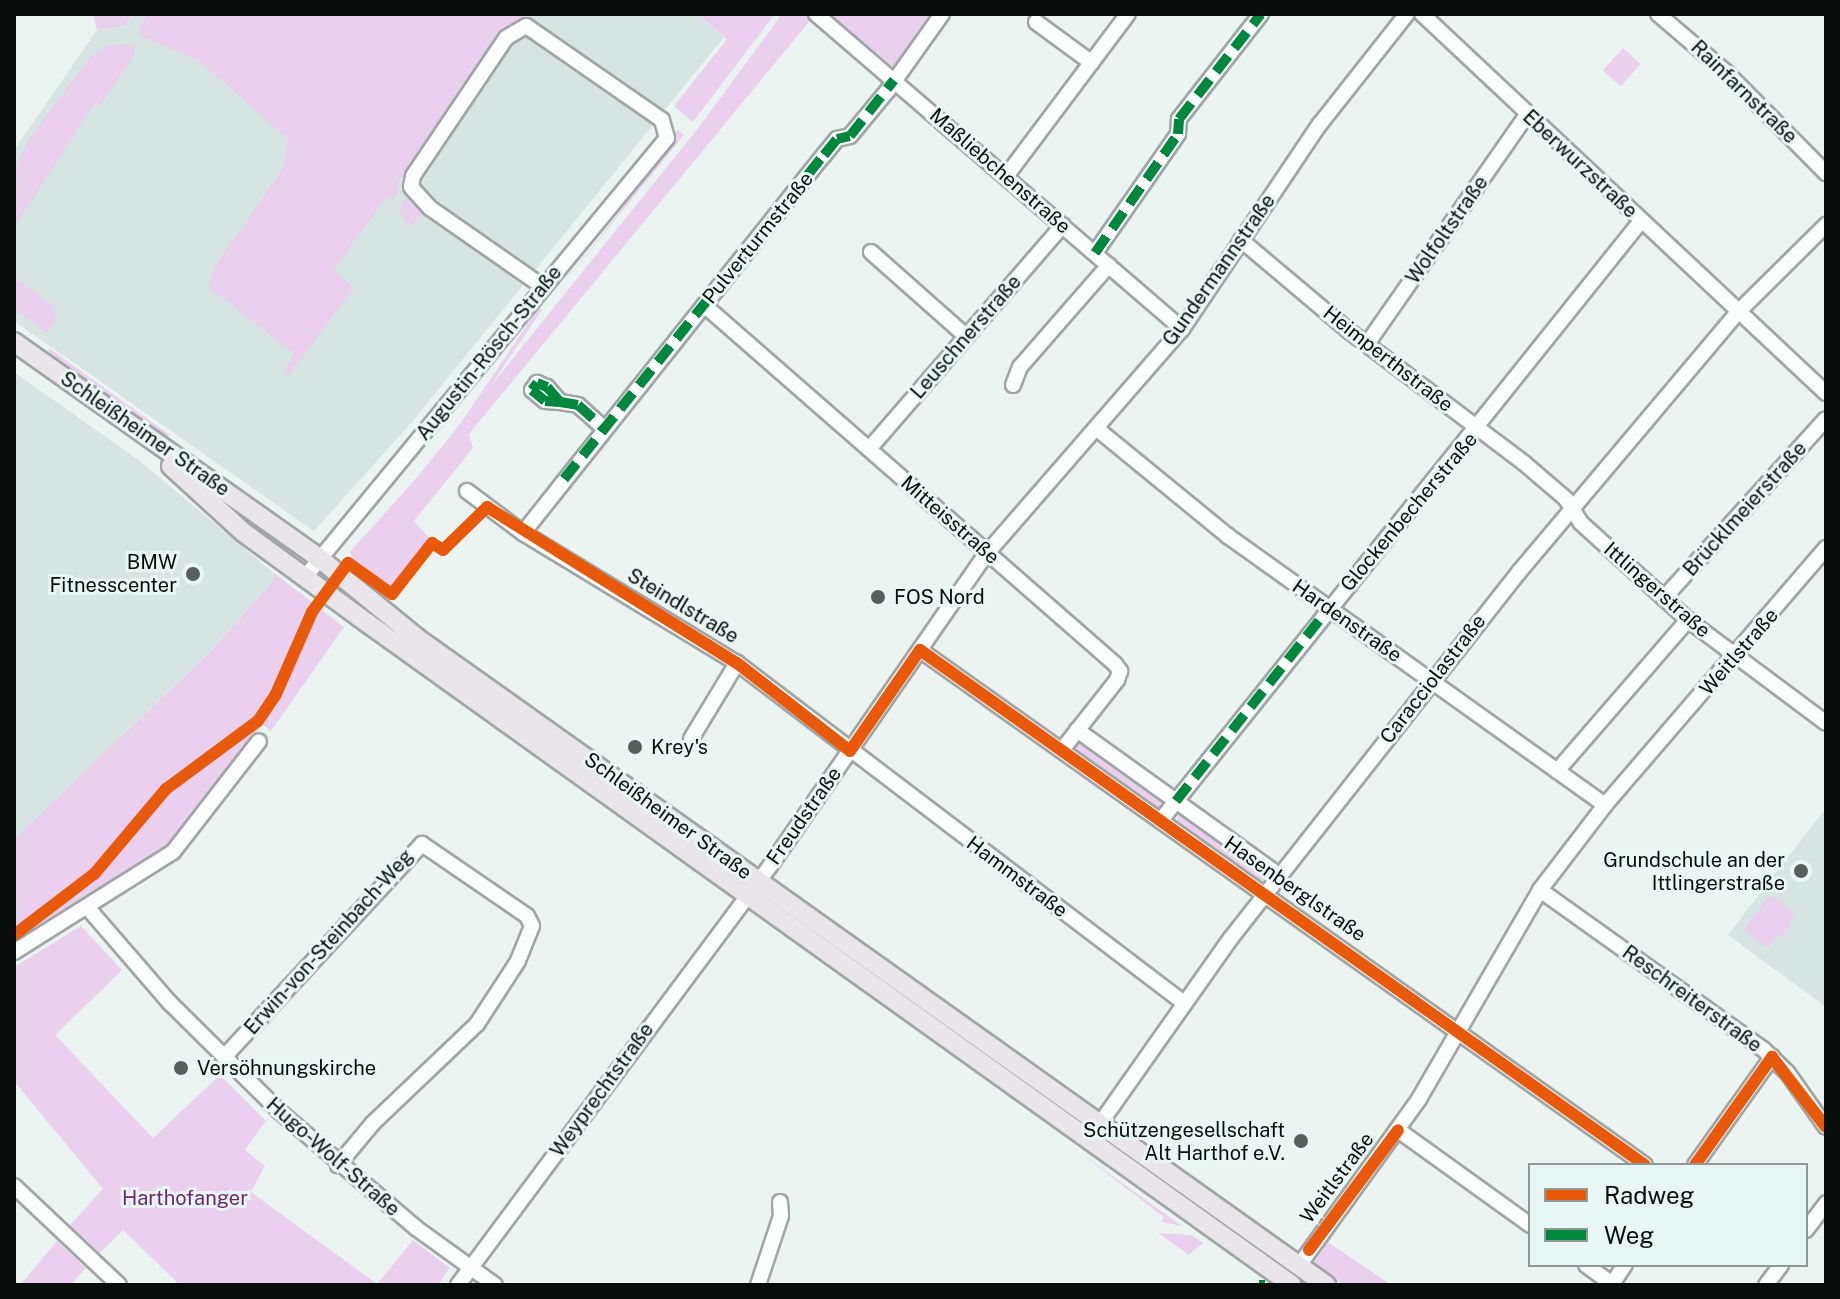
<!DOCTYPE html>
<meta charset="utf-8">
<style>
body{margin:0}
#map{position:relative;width:1840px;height:1299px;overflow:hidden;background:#ecf4f2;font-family:"Public Sans",sans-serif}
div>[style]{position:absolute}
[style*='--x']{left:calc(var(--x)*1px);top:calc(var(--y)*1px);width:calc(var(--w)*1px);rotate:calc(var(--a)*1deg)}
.built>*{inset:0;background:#d6e5e2}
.green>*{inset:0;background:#ead0ee;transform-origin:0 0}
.roads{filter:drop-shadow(2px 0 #a0a6a5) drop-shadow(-2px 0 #a0a6a5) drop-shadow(0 2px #a0a6a5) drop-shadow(0 -2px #a0a6a5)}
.minor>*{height:14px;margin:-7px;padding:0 7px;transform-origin:7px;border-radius:7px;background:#fcfdfd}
.major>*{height:18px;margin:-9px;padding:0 9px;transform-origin:9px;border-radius:9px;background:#e9e5ea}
.quiet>*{height:10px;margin-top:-5px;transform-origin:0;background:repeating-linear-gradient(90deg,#00873e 0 20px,transparent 0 30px)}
.cycleway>*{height:12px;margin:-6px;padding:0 6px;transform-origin:6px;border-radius:6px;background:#e8590c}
.dots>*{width:22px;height:22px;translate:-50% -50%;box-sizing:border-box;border:4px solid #e9f7f4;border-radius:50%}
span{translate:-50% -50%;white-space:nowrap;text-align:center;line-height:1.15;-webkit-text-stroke:6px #e9f7f4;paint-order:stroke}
.street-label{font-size:20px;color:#080d0c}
.poi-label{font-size:20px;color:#080d0c}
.right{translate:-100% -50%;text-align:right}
.left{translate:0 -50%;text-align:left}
.park-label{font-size:20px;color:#6f2572}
.frame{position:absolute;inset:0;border:16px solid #080d0c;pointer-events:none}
.legend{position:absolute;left:1528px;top:1163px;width:280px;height:104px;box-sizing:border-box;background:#e9f7f4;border:2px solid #8f9997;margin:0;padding:10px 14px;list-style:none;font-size:24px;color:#080d0c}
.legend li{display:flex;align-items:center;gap:16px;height:40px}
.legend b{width:40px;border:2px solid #8f9997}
</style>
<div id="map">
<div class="built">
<div style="clip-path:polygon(134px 14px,697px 14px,724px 37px,412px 422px,314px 531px,14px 321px,14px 150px,97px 30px,124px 26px)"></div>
<div style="clip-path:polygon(14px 372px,141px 462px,274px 573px,273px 581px,210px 652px,14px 839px)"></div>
<div style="clip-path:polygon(1826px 808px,1826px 1007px,1728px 935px)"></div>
</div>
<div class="green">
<div style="clip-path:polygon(93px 14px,134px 14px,124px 26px,97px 30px)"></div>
<div style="clip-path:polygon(147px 14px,535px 14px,503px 29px,397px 184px,400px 190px,393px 199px,387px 196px,334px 270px,354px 288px,289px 375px,284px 371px,295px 354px,208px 287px,215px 266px,284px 167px,288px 139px,198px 60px,143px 37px,138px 32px)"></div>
<div style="clip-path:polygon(697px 14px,775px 14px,693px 122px,674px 106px,727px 39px)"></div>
<div style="clip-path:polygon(782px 14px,813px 17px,469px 434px,473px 448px,414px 521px,431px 540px,393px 587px,353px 560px,350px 552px,419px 475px,699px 127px)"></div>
<div style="clip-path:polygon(829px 14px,936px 14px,896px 69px)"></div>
<div style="clip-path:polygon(129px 44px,135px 48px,133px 58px,99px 107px,94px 104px,14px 228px,14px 171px,30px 138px,91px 56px,108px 45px)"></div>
<div style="left:1623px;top:48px;width:24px;height:30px;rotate:42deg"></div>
<div style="clip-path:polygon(677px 129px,684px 135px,563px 284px,673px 144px)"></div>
<div style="clip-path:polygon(406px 196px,426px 210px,410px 227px,399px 211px)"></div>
<div style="clip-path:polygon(14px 277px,55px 307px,56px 321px,47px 333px,14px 309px)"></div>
<div style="left:539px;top:307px;width:4px;height:257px;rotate:34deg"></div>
<div style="clip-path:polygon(49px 348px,170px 435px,162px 441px,47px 360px)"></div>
<div style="clip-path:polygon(274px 573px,344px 627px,271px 731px,262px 724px,176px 842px,158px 858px,14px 945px,14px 839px,210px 652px,273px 581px)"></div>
<div style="clip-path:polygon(1082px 742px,1163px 800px,1165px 806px,1156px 810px,1075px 752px,1074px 744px)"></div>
<div style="clip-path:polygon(1180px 812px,1267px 874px,1267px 879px,1257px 882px,1176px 823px)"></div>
<div style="clip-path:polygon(1770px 895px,1795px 913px,1782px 938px,1777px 936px,1768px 948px,1743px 930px)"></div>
<div style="clip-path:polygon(81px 926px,122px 970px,55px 1035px,153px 1138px,220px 1075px,266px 1121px,245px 1150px,265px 1166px,251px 1192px,377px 1284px,413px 1240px,450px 1268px,438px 1285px,180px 1285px,123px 1230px,100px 1253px,70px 1225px,103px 1189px,14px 1081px,14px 967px)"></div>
<div style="clip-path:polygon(1076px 1150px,1182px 1226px,1161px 1222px,1164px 1217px)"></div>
<div style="clip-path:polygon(1158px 1233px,1191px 1235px,1203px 1243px,1189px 1255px)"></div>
<div style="clip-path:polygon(57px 1241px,86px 1268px,70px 1285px,20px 1285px)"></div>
<div style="clip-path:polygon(1328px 1242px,1391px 1285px,1346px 1285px,1318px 1272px,1320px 1267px,1314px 1263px)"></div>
</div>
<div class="roads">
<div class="minor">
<div style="--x:816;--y:14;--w:483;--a:40.7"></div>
<div style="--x:1422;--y:14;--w:554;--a:43.17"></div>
<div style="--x:1658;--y:14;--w:91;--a:40.5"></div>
<div style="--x:1727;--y:73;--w:141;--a:45.3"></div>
<div style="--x:1036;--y:22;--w:69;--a:36.2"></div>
<div style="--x:1007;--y:175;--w:201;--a:-53.1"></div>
<div style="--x:1241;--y:240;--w:141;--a:40.1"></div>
<div style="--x:1349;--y:331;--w:219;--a:37"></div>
<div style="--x:1524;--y:463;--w:55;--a:40.6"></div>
<div style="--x:1566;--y:499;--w:28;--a:58"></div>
<div style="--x:1581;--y:523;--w:144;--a:42.2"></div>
<div style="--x:1688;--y:620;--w:172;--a:36.7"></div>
<div style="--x:871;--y:252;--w:127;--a:41.5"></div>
<div style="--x:1095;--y:253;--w:145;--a:-55.1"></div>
<div style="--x:1178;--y:134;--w:15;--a:-86"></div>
<div style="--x:1179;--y:119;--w:133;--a:-52"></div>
<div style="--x:704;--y:305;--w:546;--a:41.14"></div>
<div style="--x:1115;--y:664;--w:9;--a:54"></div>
<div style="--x:1120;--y:671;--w:9;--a:108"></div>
<div style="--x:1117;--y:680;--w:89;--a:128.2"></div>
<div style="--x:1367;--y:344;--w:279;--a:-55.1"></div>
<div style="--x:1013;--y:385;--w:19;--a:-69"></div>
<div style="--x:1020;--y:367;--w:135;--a:-48.9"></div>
<div style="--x:560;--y:402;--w:15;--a:-176"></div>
<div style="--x:545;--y:401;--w:17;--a:-140"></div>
<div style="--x:532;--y:390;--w:9;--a:-54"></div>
<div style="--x:537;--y:383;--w:11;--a:22"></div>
<div style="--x:547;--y:387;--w:20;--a:49"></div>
<div style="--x:560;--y:402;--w:18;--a:9"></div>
<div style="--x:578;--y:405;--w:36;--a:42"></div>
<div style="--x:1096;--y:428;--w:171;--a:39.3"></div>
<div style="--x:1228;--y:536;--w:463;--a:35.5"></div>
<div style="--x:869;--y:449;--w:296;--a:-49.1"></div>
<div style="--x:467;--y:491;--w:70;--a:36.9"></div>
<div style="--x:523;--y:533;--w:250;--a:31.3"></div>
<div style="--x:737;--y:663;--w:562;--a:37.26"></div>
<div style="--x:523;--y:533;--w:483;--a:-51.5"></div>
<div style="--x:824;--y:155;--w:21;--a:-51"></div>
<div style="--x:837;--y:139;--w:13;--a:-13"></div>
<div style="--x:850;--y:136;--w:60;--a:-50.4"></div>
<div style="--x:888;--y:90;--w:93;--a:-54.6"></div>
<div style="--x:305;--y:577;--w:569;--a:-50.49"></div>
<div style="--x:667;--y:138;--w:19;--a:-106"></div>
<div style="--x:662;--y:120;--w:165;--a:-145.3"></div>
<div style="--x:526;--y:26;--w:23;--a:149"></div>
<div style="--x:506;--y:38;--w:166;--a:124"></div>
<div style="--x:413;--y:176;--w:11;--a:100"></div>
<div style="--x:411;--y:187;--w:28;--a:48"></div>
<div style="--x:430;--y:208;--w:136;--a:34.9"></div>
<div style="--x:1664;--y:598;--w:241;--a:-47.9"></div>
<div style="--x:920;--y:650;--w:889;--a:35.39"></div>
<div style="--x:1077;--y:730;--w:250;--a:35.7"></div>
<div style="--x:691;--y:739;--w:89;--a:-58.8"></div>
<div style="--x:1557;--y:771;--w:200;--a:-49.1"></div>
<div style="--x:1161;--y:820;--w:768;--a:-51.29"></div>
<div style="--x:1540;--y:890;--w:274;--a:35.5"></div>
<div style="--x:1763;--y:1049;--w:33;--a:44"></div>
<div style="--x:1787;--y:1072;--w:67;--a:54.7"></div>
<div style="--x:87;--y:907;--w:127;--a:49.2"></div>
<div style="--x:170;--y:1003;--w:153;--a:44.7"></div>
<div style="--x:279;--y:1111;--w:180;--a:40.5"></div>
<div style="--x:416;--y:1228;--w:97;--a:35.8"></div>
<div style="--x:14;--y:952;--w:188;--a:-32.2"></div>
<div style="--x:173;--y:852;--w:140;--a:-52.2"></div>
<div style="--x:224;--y:1057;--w:291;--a:-47.1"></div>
<div style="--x:422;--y:844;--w:127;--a:34.4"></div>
<div style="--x:527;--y:916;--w:11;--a:63"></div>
<div style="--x:532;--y:926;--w:38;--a:112"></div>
<div style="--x:518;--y:961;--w:75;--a:123.1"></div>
<div style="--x:477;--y:1024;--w:144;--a:136.4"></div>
<div style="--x:373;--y:1123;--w:55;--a:129.8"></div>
<div style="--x:1093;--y:1124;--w:6;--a:9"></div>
<div style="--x:1099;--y:1125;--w:229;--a:-54.8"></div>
<div style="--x:1231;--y:938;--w:466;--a:-51.8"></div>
<div style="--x:1519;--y:572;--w:340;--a:-49.9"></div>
<div style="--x:1738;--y:312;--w:124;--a:-44.7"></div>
<div style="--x:1398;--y:1130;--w:163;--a:35.7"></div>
<div style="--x:1695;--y:1165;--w:133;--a:-54.5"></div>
<div style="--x:14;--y:1186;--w:144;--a:43.3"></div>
<div style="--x:1806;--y:1230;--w:34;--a:-53"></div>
<div style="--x:1586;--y:1265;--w:34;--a:36"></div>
<div style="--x:1298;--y:1267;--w:207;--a:-54.2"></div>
<div style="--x:1419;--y:1099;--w:241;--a:-59.9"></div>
<div style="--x:1540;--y:890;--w:107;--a:-52.6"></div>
<div style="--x:1605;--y:805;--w:339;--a:-49.3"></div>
<div style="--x:1612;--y:1284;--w:23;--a:-56"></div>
<div style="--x:458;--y:1285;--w:522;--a:-53.33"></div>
<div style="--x:770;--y:866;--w:381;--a:-55.3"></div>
<div style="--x:987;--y:553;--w:297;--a:-49"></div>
<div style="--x:1182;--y:329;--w:247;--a:-56.1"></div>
<div style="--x:1320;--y:124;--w:140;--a:-51.7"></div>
<div style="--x:758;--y:1285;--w:73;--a:-71.6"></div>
<div style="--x:781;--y:1216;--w:14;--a:-94"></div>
<div style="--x:1766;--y:1285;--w:25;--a:-53"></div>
</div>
<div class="major">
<div style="--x:14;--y:342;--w:374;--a:35.3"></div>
<div style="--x:319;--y:558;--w:127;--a:39.2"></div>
<div style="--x:417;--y:638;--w:1116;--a:35.44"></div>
<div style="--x:171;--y:466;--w:98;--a:42.5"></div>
<div style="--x:243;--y:532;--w:144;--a:36.2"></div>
<div style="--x:359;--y:617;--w:1147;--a:35.6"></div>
</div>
</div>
<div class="quiet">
<div style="--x:1095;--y:253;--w:145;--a:-55.1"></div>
<div style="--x:1178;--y:134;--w:15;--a:-86"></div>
<div style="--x:1179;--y:119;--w:133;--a:-52"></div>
<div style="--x:560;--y:402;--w:15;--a:-176"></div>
<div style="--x:545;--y:401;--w:17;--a:-140"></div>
<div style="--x:532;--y:390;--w:9;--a:-54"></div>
<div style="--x:537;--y:383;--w:11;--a:22"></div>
<div style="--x:547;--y:387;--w:20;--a:49"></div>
<div style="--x:560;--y:402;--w:18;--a:9"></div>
<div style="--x:578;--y:405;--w:36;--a:42"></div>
<div style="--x:564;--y:479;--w:415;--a:-51.3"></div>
<div style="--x:824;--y:155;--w:21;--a:-51"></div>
<div style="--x:837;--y:139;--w:13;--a:-13"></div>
<div style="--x:850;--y:136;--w:71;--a:-51.8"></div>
<div style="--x:1176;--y:801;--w:245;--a:-51.6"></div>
<div style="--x:1259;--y:1285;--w:6;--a:0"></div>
</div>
<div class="cycleway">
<div style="--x:14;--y:935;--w:102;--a:-37.4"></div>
<div style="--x:95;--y:873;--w:110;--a:-49.8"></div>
<div style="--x:166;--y:789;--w:114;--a:-36.5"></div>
<div style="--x:258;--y:721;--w:32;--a:-56"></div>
<div style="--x:276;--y:694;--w:90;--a:-66.3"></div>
<div style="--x:312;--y:612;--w:61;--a:-53.7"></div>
<div style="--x:348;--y:563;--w:54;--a:35.2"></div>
<div style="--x:392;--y:594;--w:65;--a:-51.9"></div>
<div style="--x:432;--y:543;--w:13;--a:32"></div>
<div style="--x:443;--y:550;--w:62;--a:-44.3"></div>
<div style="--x:487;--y:507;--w:295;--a:32"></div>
<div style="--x:737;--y:663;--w:143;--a:37.9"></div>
<div style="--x:850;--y:751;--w:123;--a:-55.3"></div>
<div style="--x:920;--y:650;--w:889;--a:35.39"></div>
<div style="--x:1695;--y:1165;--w:133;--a:-54.5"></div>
<div style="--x:1772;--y:1057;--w:88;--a:52.4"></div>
<div style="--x:1309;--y:1250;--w:149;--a:-53.4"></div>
</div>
<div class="dots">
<div style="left:193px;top:574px;background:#585e5c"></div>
<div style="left:878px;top:597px;background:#585e5c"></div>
<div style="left:635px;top:747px;background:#585e5c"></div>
<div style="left:1801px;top:871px;background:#585e5c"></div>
<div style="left:181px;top:1068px;background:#585e5c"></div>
<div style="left:1301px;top:1141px;background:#585e5c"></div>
</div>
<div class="street-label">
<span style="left:1744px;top:92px;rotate:44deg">Rainfarnstraße</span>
<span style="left:1580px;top:164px;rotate:43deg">Eberwurzstraße</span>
<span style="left:1000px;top:171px;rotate:41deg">Maßliebchenstraße</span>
<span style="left:1447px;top:230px;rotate:-55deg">Wolfoltstraße</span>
<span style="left:758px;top:238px;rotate:-51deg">Pulverturmstraße</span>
<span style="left:1219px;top:270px;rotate:-55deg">Gundermannstraße</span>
<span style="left:966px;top:337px;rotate:-49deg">Leuschnerstraße</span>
<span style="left:489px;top:353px;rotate:-51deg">Augustin-Rösch-Straße</span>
<span style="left:1388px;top:359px;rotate:38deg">Heimperthstraße</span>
<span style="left:145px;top:434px;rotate:35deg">Schleißheimer Straße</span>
<span style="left:1745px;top:509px;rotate:-48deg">Brücklmeierstraße</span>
<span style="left:1409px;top:512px;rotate:-50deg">Glockenbecherstraße</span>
<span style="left:950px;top:520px;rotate:41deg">Mitteisstraße</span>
<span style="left:1657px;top:590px;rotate:41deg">Ittlingerstraße</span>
<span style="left:683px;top:606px;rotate:31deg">Steindlstraße</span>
<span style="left:1347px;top:621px;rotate:35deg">Hardenstraße</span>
<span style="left:1739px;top:652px;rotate:-49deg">Weitlstraße</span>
<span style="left:1433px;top:679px;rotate:-52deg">Caracciolastraße</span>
<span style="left:668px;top:816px;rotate:36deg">Schleißheimer Straße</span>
<span style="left:804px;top:816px;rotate:-55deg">Freudstraße</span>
<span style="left:1017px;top:877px;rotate:37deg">Hammstraße</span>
<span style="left:1295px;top:889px;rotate:35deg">Hasenberglstraße</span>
<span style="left:329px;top:942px;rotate:-48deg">Erwin-von-Steinbach-Weg</span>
<span style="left:1692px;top:999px;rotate:36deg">Reschreiterstraße</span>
<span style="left:602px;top:1090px;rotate:-54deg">Weyprechtstraße</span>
<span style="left:333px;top:1157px;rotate:41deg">Hugo-Wolf-Straße</span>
<span style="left:1337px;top:1178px;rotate:-53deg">Weitlstraße</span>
</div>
<div class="poi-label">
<span class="right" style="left:177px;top:574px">BMW<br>Fitnesscenter</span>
<span class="left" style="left:894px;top:597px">FOS Nord</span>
<span class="left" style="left:651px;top:747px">Krey's</span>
<span class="right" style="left:1785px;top:872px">Grundschule an der<br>Ittlingerstraße</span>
<span class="left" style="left:197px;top:1068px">Versöhnungskirche</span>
<span class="right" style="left:1285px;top:1142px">Schützengesellschaft<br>Alt Harthof e.V.</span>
</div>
<div class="park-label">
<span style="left:185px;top:1198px">Harthofanger</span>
</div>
<div class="frame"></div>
<ul class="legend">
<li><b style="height:10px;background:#e8590c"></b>Radweg</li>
<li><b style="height:10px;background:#00873e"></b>Weg</li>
</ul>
</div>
